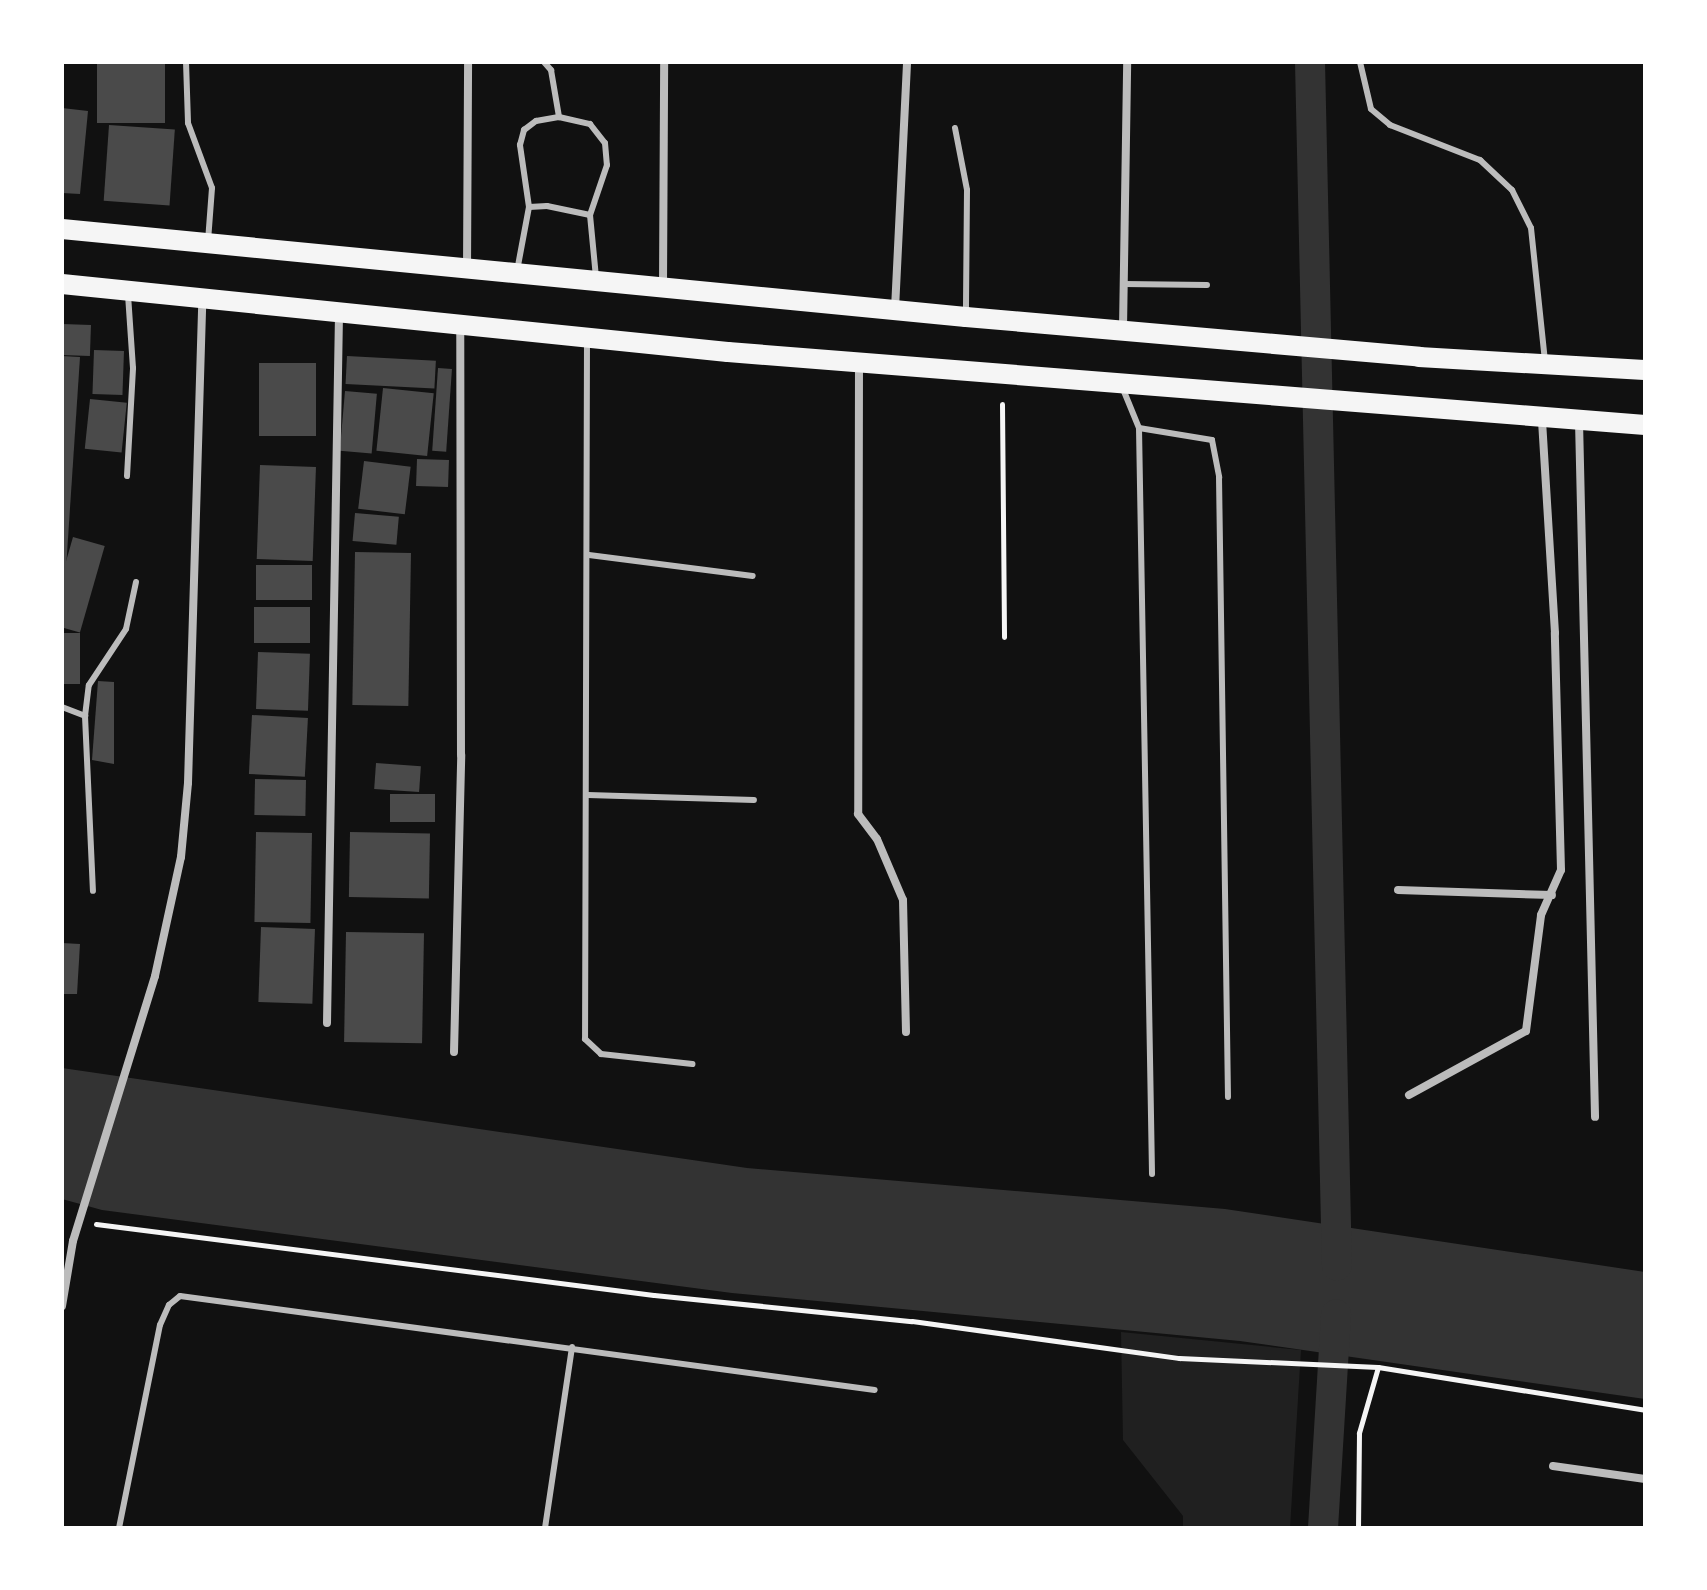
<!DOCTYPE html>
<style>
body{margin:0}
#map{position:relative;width:1707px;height:1590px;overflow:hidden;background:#111;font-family:Lato,sans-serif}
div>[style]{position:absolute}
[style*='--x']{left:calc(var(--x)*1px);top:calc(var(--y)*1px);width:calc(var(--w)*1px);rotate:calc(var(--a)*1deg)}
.green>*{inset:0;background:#202020}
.water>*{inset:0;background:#333}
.canal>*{height:30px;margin:-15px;padding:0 15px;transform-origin:15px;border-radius:15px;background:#333}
.building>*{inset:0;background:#4a4a4a;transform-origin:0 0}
.path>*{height:5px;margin:-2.5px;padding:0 2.5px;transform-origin:2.5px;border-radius:2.5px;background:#f5f5f5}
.service>*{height:6px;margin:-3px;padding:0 3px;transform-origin:3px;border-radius:3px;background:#bcbcbc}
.minor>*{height:8px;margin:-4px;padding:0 4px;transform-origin:4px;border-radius:4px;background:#bcbcbc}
.primary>*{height:20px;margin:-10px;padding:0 10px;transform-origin:10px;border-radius:10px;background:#f5f5f5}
span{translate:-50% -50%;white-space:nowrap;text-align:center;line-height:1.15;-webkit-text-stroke:8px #fff;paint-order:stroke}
.frame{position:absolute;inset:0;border:64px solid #fff;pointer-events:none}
</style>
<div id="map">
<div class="green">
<div style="clip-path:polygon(1121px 1332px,1301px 1350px,1290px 1528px,1183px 1528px,1183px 1516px,1123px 1440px)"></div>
</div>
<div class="water">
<div style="clip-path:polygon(62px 1068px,747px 1168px,1225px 1209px,1645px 1272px,1645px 1399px,1240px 1341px,732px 1293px,102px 1210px,62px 1199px)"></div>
</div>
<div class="canal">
<div style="--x:1310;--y:62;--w:1204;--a:88.72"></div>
<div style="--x:1323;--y:1528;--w:214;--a:-86.5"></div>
</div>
<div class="building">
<div style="left:97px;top:62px;width:68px;height:61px"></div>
<div style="clip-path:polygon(62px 108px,88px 111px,80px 194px,62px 193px)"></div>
<div style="left:109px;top:125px;width:66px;height:76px;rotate:4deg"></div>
<div style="left:62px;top:324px;width:29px;height:31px;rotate:2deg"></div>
<div style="left:94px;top:350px;width:30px;height:44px;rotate:2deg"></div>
<div style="clip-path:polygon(62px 356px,80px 357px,64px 599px,62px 599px)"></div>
<div style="left:347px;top:356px;width:89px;height:28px;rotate:3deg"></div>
<div style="left:259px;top:363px;width:57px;height:73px"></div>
<div style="left:438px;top:368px;width:14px;height:83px;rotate:4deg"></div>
<div style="left:383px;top:388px;width:51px;height:63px;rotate:6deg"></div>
<div style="left:345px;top:391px;width:32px;height:60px;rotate:5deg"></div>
<div style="left:90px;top:399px;width:37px;height:50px;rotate:6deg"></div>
<div style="left:417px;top:459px;width:32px;height:27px;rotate:2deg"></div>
<div style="left:364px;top:461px;width:47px;height:48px;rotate:7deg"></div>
<div style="left:260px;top:465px;width:56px;height:94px;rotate:2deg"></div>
<div style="left:355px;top:513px;width:44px;height:28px;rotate:5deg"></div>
<div style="left:73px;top:537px;width:33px;height:90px;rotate:16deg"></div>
<div style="left:355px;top:552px;width:56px;height:153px;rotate:1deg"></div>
<div style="left:256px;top:565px;width:56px;height:35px"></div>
<div style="left:254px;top:607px;width:56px;height:36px"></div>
<div style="left:62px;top:633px;width:18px;height:51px"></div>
<div style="left:258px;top:652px;width:52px;height:57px;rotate:2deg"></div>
<div style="clip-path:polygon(98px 681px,114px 682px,114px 764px,92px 760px)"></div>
<div style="left:252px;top:715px;width:56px;height:59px;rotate:3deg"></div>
<div style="left:376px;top:763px;width:45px;height:26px;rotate:4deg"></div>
<div style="left:255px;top:779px;width:51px;height:36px;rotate:1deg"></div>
<div style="left:390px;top:794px;width:45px;height:28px"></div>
<div style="left:256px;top:832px;width:56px;height:90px;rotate:1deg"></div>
<div style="left:350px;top:832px;width:80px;height:65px;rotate:1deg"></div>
<div style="left:261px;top:927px;width:54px;height:75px;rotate:2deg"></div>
<div style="left:346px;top:932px;width:78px;height:110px;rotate:1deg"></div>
<div style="clip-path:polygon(62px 943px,80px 944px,77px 994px,62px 994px)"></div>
</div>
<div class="path">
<div style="--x:1002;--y:404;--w:233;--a:89.5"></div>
<div style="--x:96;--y:1224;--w:562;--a:7.25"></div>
<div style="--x:654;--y:1295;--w:259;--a:5.8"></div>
<div style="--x:912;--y:1321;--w:270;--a:7.9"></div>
<div style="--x:1179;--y:1358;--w:199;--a:2.6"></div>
<div style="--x:1378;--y:1367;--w:69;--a:106.1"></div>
<div style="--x:1359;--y:1433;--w:95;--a:90.6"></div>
<div style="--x:1378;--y:1367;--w:270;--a:9.1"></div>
</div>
<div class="service">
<div style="--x:186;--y:62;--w:61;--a:88.1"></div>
<div style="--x:188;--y:123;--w:69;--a:69.7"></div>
<div style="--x:212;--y:188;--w:53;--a:94.3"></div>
<div style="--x:544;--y:62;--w:11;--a:49"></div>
<div style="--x:551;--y:70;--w:48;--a:80.3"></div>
<div style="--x:559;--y:117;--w:32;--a:13"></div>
<div style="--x:590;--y:124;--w:24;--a:52"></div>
<div style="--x:605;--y:143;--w:22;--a:85"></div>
<div style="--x:607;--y:165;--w:53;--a:108.8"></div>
<div style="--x:1360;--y:62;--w:48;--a:76.8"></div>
<div style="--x:1371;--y:109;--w:25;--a:40"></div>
<div style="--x:1390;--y:125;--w:97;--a:21.3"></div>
<div style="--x:1480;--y:160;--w:44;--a:43.2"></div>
<div style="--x:1512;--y:190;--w:42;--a:63.4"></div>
<div style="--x:1531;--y:228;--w:134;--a:84"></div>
<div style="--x:955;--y:128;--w:63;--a:79"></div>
<div style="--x:967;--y:190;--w:123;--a:90.5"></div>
<div style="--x:529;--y:207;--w:63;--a:-98.3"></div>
<div style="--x:520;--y:145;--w:16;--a:-75"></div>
<div style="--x:524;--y:130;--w:15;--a:-37"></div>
<div style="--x:536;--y:121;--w:23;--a:-10"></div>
<div style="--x:517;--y:271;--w:65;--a:-79.4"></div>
<div style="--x:529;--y:207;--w:18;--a:-3"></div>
<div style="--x:547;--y:206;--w:44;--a:11.8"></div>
<div style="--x:590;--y:215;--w:62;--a:84.5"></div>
<div style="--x:1124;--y:284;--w:83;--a:0.7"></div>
<div style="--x:587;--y:340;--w:699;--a:90.16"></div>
<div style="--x:585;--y:1039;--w:22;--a:43"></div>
<div style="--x:601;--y:1054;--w:92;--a:6.3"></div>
<div style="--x:1123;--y:389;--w:42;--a:67.7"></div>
<div style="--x:1139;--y:428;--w:746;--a:89"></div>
<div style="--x:1139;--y:428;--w:74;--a:9.3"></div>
<div style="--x:1212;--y:440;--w:38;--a:79"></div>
<div style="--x:1219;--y:477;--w:620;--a:89.17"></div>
<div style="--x:127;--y:476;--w:108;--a:-86.8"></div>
<div style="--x:133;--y:368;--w:73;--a:-93.9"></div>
<div style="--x:589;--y:555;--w:165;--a:7.3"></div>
<div style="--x:62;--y:707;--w:25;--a:21"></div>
<div style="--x:85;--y:716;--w:175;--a:87.4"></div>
<div style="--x:85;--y:716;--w:31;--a:-83"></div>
<div style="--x:89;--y:685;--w:67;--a:-56.5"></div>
<div style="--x:126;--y:629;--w:48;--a:-78"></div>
<div style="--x:588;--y:795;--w:166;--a:1.7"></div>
<div style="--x:119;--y:1528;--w:207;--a:-78.6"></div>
<div style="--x:160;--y:1325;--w:22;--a:-66"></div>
<div style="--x:169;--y:1305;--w:14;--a:-39"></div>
<div style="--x:180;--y:1296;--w:701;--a:7.7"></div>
<div style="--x:545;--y:1528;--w:183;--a:-81.5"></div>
</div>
<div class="minor">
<div style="--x:467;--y:269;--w:207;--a:-89.7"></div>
<div style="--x:663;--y:285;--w:223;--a:-89.7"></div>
<div style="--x:895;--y:309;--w:247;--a:-87.2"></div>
<div style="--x:1123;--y:329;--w:267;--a:-89.1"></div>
<div style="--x:859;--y:364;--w:450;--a:90.1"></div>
<div style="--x:858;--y:814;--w:31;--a:53"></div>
<div style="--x:877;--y:839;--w:66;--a:66.9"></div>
<div style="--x:903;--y:900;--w:132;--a:88.7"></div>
<div style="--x:1579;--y:421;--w:696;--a:88.68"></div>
<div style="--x:1398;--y:890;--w:154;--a:1.9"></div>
<div style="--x:327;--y:1023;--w:708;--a:-89.03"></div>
<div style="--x:454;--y:1052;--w:297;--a:-88.6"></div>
<div style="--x:461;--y:755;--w:428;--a:-90.1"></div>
<div style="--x:1409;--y:1095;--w:133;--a:-28.7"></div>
<div style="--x:1526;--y:1031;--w:117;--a:-82.6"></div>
<div style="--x:1541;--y:915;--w:49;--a:-66"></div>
<div style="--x:1561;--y:870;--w:237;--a:-91.5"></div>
<div style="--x:1555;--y:633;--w:214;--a:-93.5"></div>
<div style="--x:62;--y:1306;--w:66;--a:-80.4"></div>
<div style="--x:73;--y:1241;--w:277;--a:-72.8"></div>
<div style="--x:155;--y:976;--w:122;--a:-77.7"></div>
<div style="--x:181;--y:857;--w:74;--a:-84.6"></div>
<div style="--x:188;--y:783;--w:483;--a:-88.3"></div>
<div style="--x:1553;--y:1466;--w:93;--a:8"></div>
</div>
<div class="primary">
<div style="--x:62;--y:229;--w:908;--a:5.56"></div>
<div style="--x:966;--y:317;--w:455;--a:5"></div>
<div style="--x:1419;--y:357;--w:226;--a:3.3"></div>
<div style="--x:62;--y:284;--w:669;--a:5.83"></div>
<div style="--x:728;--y:352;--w:920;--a:4.55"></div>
</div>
<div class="frame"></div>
</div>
